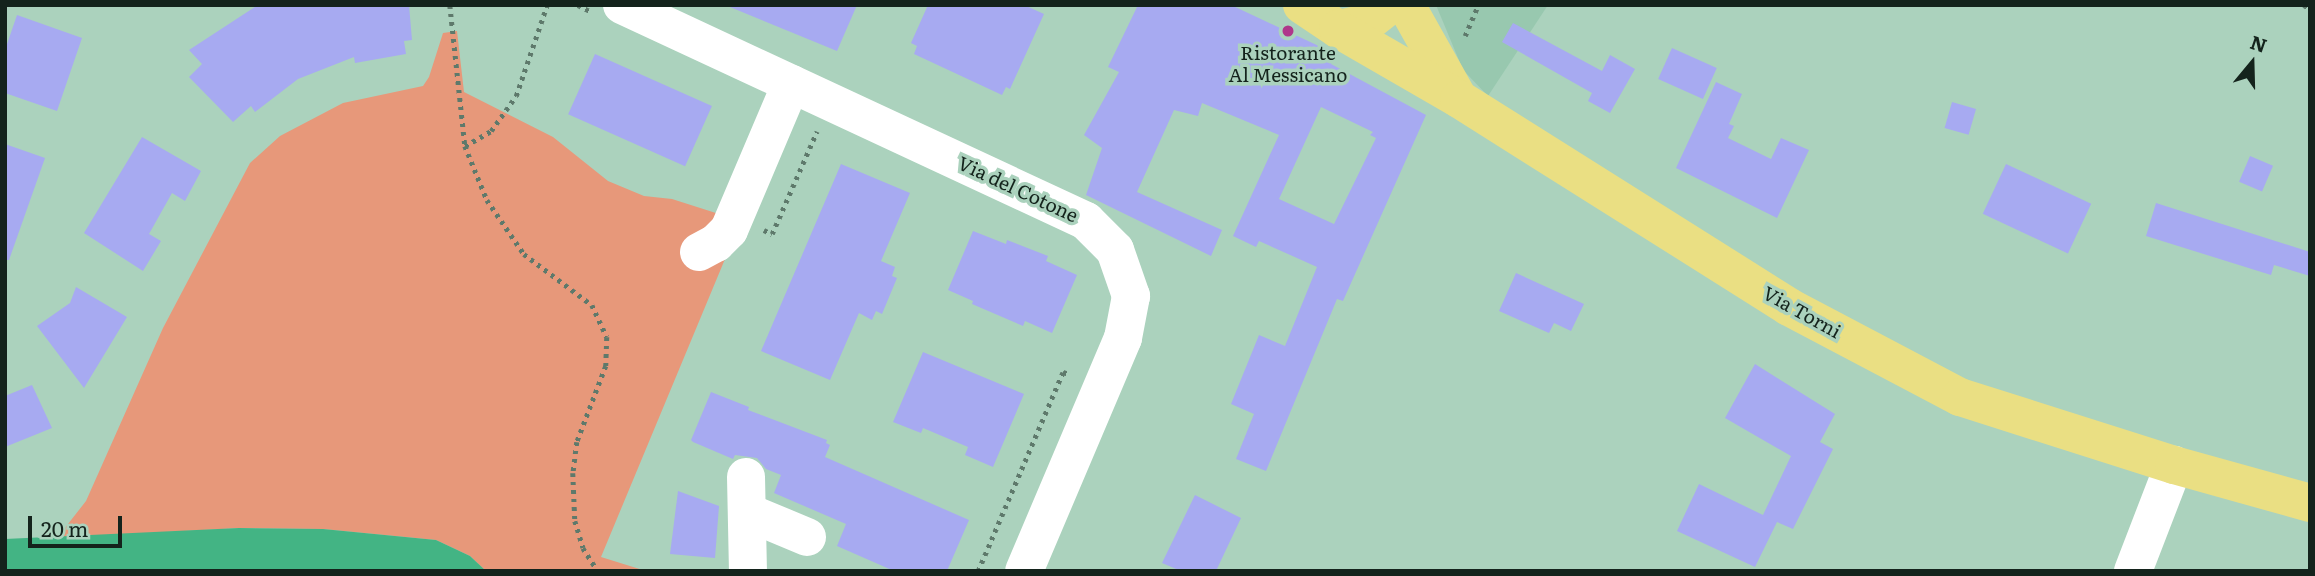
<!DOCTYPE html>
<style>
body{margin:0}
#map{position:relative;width:2315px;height:576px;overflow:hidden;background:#abd2bd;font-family:Literata,serif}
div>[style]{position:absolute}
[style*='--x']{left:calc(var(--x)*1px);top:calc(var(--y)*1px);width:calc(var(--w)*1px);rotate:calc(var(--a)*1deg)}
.built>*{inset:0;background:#98c8af}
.green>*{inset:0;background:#e7987a}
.water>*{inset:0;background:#43b484}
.building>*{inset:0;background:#a7aaf1;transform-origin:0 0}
.path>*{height:4.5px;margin-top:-2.25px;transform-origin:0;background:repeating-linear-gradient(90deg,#5e796b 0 3.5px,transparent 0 8.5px)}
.minor>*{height:38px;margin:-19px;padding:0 19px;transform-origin:19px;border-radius:19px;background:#fff}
.major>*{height:38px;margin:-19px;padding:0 19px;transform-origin:19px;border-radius:19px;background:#eadf83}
.dots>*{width:19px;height:19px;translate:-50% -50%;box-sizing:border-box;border:4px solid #abd2bd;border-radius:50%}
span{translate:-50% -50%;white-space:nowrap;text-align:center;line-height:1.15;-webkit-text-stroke:7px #abd2bd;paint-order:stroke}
.poi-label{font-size:19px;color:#14231c}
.street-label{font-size:19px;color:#14231c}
.frame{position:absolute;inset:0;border:7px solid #14231c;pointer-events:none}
.north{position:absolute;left:2217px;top:28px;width:70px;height:70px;-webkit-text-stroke:5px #abd2bd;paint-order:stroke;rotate:19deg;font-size:19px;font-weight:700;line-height:28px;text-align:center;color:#14231c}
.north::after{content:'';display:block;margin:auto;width:24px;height:32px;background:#14231c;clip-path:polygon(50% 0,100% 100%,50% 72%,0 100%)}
.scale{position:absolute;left:28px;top:516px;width:94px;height:32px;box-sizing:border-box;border:4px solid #14231c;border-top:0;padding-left:9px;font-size:21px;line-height:24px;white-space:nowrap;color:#14231c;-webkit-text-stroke:5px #abd2bd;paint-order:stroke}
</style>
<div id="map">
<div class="built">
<div style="clip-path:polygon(1436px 5px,1548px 5px,1488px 96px,1463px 70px)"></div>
</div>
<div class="green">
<div style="clip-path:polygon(457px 31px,464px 92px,553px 137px,608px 181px,644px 196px,672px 199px,719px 214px,730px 247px,601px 557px,646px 571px,486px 571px,470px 556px,436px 540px,323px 529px,239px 528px,57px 538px,86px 501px,163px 328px,250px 163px,280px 136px,343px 103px,423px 86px,429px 77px,443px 33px)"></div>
</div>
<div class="water">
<div style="clip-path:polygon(239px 528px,323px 529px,436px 540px,470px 556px,486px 571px,5px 571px,5px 539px)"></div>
</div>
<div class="building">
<div style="clip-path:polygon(258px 5px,409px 5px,412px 40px,404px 41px,406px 54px,355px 63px,354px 57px,298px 79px,255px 112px,251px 106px,233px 122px,189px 77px,202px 64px,189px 50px)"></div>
<div style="clip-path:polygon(725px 5px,857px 5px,837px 51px)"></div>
<div style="clip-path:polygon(928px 5px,1024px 5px,1044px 14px,1010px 89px,1006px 87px,1002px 95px,914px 54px,917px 46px,911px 43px)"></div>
<div style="clip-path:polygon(evenodd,1138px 5px,1231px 5px,1336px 54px,1331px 64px,1426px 115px,1343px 301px,1337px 299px,1266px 471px,1236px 459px,1254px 414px,1231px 404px,1259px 335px,1285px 346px,1317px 267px,1259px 241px,1256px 247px,1233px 236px,1279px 135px,1202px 103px,1198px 116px,1174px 110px,1137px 192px,1222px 230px,1211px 256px,1086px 195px,1102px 148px,1084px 135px,1119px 72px,1108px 67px,1138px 5px,1321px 107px,1373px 132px,1370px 135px,1376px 138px,1334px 224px,1279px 199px,1321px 107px)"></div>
<div style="clip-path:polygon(17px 15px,82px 38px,57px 111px,5px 93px,5px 50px)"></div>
<div style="clip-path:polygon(1513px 23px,1602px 71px,1610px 55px,1635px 69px,1610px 113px,1588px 101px,1592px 93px,1502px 42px)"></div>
<div style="left:1672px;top:48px;width:49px;height:34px;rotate:24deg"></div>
<div style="left:595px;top:54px;width:128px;height:66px;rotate:24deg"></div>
<div style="clip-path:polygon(1716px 82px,1742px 94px,1729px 124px,1734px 126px,1728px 138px,1771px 159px,1781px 138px,1809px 150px,1777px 218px,1676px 168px)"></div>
<div style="left:1952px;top:102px;width:25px;height:27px;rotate:16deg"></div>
<div style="clip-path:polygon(142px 137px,201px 171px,185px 201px,172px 193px,149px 234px,161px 241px,143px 271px,84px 233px)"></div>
<div style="clip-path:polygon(5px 144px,45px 158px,9px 260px,5px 260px)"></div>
<div style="left:2250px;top:156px;width:25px;height:28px;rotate:23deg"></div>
<div style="clip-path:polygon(841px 164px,910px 193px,881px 261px,895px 267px,892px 276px,897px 278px,882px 314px,876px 311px,872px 320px,859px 313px,830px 380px,761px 351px)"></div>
<div style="left:2006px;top:164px;width:94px;height:55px;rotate:25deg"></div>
<div style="clip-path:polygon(2156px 203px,2310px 252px,2310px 276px,2274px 265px,2271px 275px,2146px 236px)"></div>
<div style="clip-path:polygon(973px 231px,1006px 244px,1007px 240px,1048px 256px,1046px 261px,1077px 275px,1052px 333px,1025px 321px,1023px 326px,972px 304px,973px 301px,948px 290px)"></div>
<div style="clip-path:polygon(1516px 273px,1584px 304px,1571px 331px,1554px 323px,1549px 333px,1499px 311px)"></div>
<div style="clip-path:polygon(76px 287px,127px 317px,84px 388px,37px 326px,70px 303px)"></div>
<div style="clip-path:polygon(923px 352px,1024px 394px,993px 467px,965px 455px,968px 447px,923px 428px,921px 433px,893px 422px)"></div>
<div style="clip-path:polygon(1755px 364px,1835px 414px,1820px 442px,1833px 449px,1793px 529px,1777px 522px,1755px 567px,1677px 531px,1699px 484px,1763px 515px,1791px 456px,1725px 418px)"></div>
<div style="clip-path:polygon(32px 385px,52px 428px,5px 447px,5px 396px)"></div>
<div style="clip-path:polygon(711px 392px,749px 407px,748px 410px,827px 440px,826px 443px,830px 445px,825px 457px,969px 520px,947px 571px,894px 571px,837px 546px,846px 524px,774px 493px,781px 475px,766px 469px,757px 458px,735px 455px,733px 459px,693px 442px,691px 440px)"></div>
<div style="clip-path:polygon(678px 491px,719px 506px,715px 558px,670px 554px)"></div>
<div style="clip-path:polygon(1195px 495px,1241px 518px,1216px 571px,1181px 571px,1162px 563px)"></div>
</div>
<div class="path">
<div style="--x:450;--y:5;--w:142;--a:83.9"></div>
<div style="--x:465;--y:146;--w:58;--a:67.8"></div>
<div style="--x:487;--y:200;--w:65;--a:55.6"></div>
<div style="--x:524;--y:254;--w:85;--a:36.9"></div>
<div style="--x:592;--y:305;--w:35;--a:65"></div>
<div style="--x:607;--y:337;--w:29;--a:92"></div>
<div style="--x:606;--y:366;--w:81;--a:110.9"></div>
<div style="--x:577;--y:442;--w:31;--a:97"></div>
<div style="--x:573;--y:473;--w:48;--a:87.6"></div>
<div style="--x:575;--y:521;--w:28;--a:73"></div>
<div style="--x:583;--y:548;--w:27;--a:57"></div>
<div style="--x:578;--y:5;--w:13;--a:27"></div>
<div style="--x:2304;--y:5;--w:7;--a:34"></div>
<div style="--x:1465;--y:36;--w:34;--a:-67"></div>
<div style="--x:465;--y:146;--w:30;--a:-30"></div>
<div style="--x:491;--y:131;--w:43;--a:-54.5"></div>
<div style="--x:516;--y:96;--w:96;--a:-71.2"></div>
<div style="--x:764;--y:230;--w:9;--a:27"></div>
<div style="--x:772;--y:234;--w:112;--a:-66.4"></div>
<div style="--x:978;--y:571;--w:216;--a:-66.9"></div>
<div style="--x:1063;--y:372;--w:6;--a:18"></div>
</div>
<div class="minor">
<div style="--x:622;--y:5;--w:512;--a:24.96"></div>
<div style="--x:1086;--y:221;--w:41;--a:45"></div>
<div style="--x:1115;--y:250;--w:49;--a:70.8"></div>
<div style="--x:1131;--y:296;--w:43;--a:100.8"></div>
<div style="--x:1123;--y:338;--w:253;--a:113"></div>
<div style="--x:699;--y:252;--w:19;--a:-28"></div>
<div style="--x:716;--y:243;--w:18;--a:-45"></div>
<div style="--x:729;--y:230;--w:159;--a:-67"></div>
<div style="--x:746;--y:477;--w:94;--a:88.8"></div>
<div style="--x:747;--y:512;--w:65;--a:22.6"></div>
<div style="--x:2133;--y:571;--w:114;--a:-68.9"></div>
</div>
<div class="major">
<div style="--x:1302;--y:5;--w:43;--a:33.7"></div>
<div style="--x:1338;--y:29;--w:30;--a:-12"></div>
<div style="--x:1367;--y:23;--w:29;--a:-38"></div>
<div style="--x:1406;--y:5;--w:102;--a:60.7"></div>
<div style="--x:1338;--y:29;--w:140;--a:30"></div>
<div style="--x:1459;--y:99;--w:390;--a:32.2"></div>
<div style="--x:1789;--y:307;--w:193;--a:27.8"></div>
<div style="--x:1960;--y:397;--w:225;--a:17.6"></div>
<div style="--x:2174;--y:465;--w:141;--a:15.6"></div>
</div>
<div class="dots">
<div style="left:1288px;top:31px;background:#af368b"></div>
</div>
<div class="poi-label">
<span style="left:1288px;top:64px">Ristorante<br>Al Messicano</span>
</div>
<div class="street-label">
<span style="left:1018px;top:189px;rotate:25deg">Via del Cotone</span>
<span style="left:1802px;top:312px;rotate:29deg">Via Torni</span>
</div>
<div class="frame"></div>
<div class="north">N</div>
<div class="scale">20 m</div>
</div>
